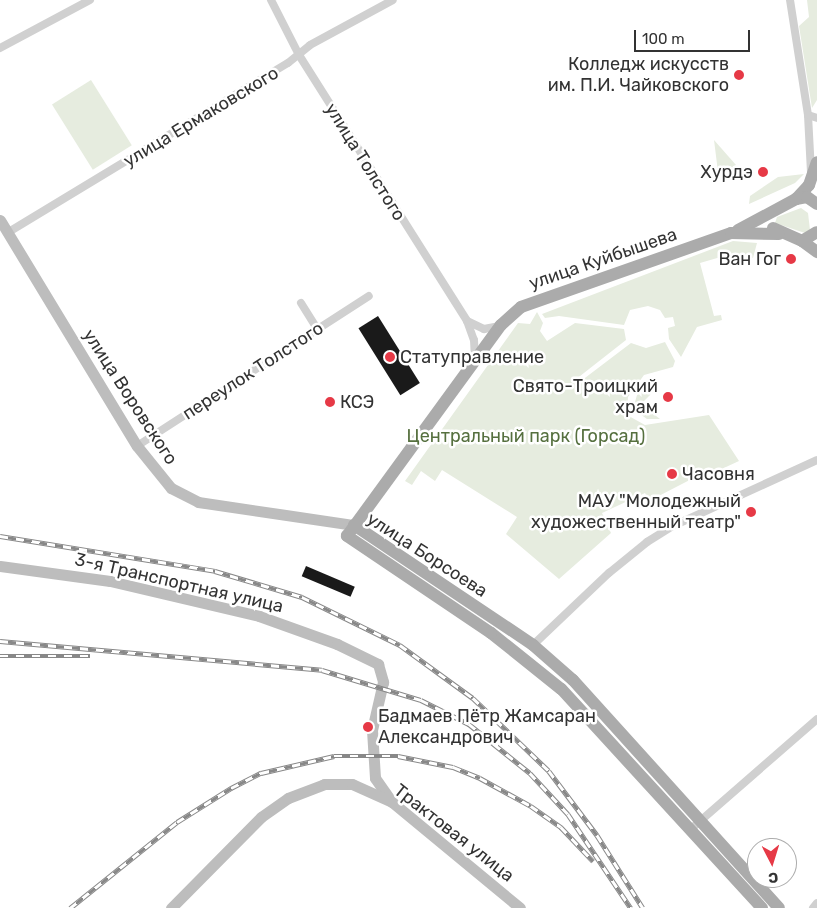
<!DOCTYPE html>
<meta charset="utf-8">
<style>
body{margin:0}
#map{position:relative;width:817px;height:908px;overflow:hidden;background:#fff;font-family:Rubik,sans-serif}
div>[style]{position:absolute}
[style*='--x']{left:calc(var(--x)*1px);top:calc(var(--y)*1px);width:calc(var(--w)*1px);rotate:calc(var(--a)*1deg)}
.green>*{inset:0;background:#e6ecdf;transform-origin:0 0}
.building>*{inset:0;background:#1a1a1a;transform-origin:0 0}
.street>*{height:8px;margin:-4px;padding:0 4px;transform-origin:4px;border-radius:4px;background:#d0d0d0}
.secondary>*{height:11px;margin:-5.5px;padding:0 5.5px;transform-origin:5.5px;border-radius:5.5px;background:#bdbdbd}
.primary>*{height:12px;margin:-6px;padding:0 6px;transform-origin:6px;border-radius:6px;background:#ababab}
.rail>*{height:4.5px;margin-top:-2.25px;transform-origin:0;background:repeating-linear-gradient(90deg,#fff 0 8px,#888 0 16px);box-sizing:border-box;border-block:1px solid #888}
.dots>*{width:14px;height:14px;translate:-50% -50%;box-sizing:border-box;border:2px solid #fff;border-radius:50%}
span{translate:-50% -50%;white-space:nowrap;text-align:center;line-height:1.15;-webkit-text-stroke:5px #fff;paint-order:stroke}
.poi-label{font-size:18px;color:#333}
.right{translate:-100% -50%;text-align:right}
.left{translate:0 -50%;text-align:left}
.street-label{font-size:18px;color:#333}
.park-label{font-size:18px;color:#56703f}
.north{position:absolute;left:747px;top:838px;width:50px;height:50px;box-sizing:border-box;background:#fff;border:1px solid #adadad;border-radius:50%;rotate:175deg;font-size:14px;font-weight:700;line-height:20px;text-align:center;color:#333}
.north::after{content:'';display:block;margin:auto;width:18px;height:22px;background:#e63946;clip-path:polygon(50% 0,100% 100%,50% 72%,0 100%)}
.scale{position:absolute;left:634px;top:30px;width:116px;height:22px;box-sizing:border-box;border:2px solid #333;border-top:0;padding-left:6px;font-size:15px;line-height:18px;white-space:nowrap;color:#333;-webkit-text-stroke:4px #fff;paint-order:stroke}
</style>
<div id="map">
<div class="green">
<div style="clip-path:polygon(807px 0,817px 0,817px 100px,812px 108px,799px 26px,809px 17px)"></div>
<div style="left:91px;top:80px;width:77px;height:46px;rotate:58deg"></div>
<div style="clip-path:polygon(714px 140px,736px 165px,727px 171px,718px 172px)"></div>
<div style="clip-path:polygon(804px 174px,795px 183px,749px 204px,750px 196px,778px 177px)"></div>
<div style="clip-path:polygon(801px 208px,808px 213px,810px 230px,805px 233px,775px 223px,777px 217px)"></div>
<div style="clip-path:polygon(733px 241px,757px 243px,753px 258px,731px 254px,700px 263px,714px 316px,721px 315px,722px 320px,697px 327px,681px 357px,669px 339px,668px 328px,675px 326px,673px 317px,665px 318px,660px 310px,648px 306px,630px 310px,624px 325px,559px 316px,545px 318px,542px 314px)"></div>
<div style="clip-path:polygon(537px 312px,543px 323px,540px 331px,547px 341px,575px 323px,624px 329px,626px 340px,575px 380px,577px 384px,631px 343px,646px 348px,665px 342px,675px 361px,673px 367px,644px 375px,628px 397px,627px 415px,645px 425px,709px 415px,739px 461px,713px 473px,711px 469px,649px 501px,645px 493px,602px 513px,611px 533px,559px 579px,506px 534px,517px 517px,442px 470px,435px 481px,421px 471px,412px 485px,405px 481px,518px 323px,530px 324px)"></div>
<div style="clip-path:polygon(653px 383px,654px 391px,641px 404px,660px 419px,647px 419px,633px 409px,637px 395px)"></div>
</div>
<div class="building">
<div style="left:378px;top:316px;width:79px;height:23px;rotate:58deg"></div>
<div style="left:306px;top:566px;width:53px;height:11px;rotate:23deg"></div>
</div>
<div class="street">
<div style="--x:271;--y:0;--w:62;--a:63"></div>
<div style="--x:299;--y:55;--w:315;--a:57.7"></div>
<div style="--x:467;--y:321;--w:20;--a:70"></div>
<div style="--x:474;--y:340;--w:19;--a:87"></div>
<div style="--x:790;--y:0;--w:116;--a:81.1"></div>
<div style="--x:808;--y:115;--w:57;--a:87"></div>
<div style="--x:0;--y:48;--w:102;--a:-28.1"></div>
<div style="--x:808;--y:115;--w:9;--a:18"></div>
<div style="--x:7;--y:233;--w:328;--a:-31.2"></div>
<div style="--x:288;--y:63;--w:28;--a:-39"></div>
<div style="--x:310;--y:45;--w:94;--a:-28.5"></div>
<div style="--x:301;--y:303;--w:32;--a:58"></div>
<div style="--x:467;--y:321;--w:19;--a:25"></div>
<div style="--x:484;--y:329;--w:16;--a:-11"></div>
<div style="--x:137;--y:446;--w:276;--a:-32.9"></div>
<div style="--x:533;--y:645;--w:105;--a:-43.5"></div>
<div style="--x:609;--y:573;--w:49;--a:-39.2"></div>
<div style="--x:647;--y:542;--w:31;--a:-32"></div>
<div style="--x:673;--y:526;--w:158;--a:-24.6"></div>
<div style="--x:691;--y:829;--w:167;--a:-41.1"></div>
<div style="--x:813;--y:908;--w:6;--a:-51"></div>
</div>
<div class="secondary">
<div style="--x:0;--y:220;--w:264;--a:58.8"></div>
<div style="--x:137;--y:446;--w:54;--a:51"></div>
<div style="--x:171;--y:488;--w:30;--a:27"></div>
<div style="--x:198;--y:502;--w:158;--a:8.4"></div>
<div style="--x:0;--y:566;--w:111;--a:7.8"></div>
<div style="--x:110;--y:581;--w:153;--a:13.2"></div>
<div style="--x:259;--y:616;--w:83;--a:19.7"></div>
<div style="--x:337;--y:644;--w:46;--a:26"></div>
<div style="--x:378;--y:664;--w:19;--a:74"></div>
<div style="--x:383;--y:682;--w:49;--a:102.9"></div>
<div style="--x:372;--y:730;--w:48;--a:86.4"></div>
<div style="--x:375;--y:778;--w:29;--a:55"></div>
<div style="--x:171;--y:908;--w:128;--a:-45.3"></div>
<div style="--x:261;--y:817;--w:33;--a:-35"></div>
<div style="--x:288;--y:798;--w:39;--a:-21"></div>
<div style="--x:324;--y:784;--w:28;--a:0"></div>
<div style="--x:352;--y:784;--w:44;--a:24.2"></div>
<div style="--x:392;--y:802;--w:166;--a:39.6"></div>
</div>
<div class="primary">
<div style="--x:796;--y:199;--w:19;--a:-47"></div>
<div style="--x:809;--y:185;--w:24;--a:-71"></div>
<div style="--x:773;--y:228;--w:32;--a:24"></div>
<div style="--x:802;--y:241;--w:17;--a:-31"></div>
<div style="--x:738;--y:230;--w:66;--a:-28.1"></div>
<div style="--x:796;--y:199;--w:11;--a:-10"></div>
<div style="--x:807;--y:197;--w:12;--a:35"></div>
<div style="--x:802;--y:241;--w:19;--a:36"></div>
<div style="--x:354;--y:525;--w:216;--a:33.8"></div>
<div style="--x:533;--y:645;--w:53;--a:41.2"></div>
<div style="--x:573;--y:680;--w:307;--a:47.9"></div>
<div style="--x:762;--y:908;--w:297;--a:-132.5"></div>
<div style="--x:561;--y:689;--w:90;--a:-141.3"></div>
<div style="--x:491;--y:633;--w:174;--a:-146"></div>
<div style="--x:347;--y:536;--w:261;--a:-53.9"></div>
<div style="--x:501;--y:325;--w:27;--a:-42"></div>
<div style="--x:521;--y:307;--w:223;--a:-19.4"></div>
<div style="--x:731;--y:233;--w:48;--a:1.2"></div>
</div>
<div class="rail">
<div style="--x:0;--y:536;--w:218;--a:9.2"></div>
<div style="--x:215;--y:571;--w:91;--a:16.6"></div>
<div style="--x:302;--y:597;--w:109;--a:26.1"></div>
<div style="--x:400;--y:645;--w:90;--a:36"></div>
<div style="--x:473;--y:698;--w:105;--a:43.8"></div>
<div style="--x:549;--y:771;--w:80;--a:53.1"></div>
<div style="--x:597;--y:835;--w:86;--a:57.8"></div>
<div style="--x:0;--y:641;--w:323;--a:5.1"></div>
<div style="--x:322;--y:670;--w:103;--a:16.9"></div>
<div style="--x:421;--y:700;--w:54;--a:26.6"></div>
<div style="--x:469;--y:724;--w:78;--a:38.8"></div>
<div style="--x:530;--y:773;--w:56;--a:47.2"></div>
<div style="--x:568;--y:814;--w:113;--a:56.2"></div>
<div style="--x:0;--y:656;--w:90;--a:0"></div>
<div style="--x:70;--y:908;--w:137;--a:-38.8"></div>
<div style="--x:177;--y:822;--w:64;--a:-32.2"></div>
<div style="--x:231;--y:788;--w:34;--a:-27"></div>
<div style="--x:261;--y:773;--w:75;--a:-13.1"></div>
<div style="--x:334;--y:756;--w:64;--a:0"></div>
<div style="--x:398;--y:756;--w:56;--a:11.3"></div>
<div style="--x:453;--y:767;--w:29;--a:22"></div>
<div style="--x:480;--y:778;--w:58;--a:28.8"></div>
<div style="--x:531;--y:806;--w:37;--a:35"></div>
<div style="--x:561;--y:827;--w:47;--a:46.7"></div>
</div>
<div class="dots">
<div style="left:739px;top:75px;background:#e63946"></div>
<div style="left:763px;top:172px;background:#e63946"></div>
<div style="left:791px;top:259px;background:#e63946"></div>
<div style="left:390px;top:357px;background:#e63946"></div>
<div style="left:668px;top:397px;background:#e63946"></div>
<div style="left:330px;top:402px;background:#e63946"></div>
<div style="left:672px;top:474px;background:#e63946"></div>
<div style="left:751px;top:512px;background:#e63946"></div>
<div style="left:368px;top:727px;background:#e63946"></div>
</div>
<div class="poi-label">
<span class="right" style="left:729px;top:75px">Колледж искусств<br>им. П.И. Чайковского</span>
<span class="right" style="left:753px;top:172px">Хурдэ</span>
<span class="right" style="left:781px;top:259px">Ван Гог</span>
<span class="left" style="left:400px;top:357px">Статуправление</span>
<span class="right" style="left:658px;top:397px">Свято-Троицкий<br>храм</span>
<span class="left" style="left:340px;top:402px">КСЭ</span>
<span class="left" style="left:682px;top:474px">Часовня</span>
<span class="right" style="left:741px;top:512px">МАУ "Молодежный<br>художественный театр"</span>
<span class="left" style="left:378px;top:727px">Бадмаев Пётр Жамсаран<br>Александрович</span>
</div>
<div class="street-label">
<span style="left:201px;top:117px;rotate:-31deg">улица Ермаковского</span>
<span style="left:365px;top:162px;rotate:58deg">улица Толстого</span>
<span style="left:603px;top:259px;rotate:-19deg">улица Куйбышева</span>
<span style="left:253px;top:371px;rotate:-33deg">переулок Толстого</span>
<span style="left:130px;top:397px;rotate:57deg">улица Воровского</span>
<span style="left:427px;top:555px;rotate:33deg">улица Борсоева</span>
<span style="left:179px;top:583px;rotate:13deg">3-я Транспортная улица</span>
<span style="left:454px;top:833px;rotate:38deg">Трактовая улица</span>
</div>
<div class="park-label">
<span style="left:526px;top:436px">Центральный парк (Горсад)</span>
</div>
<div class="north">С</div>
<div class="scale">100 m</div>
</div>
